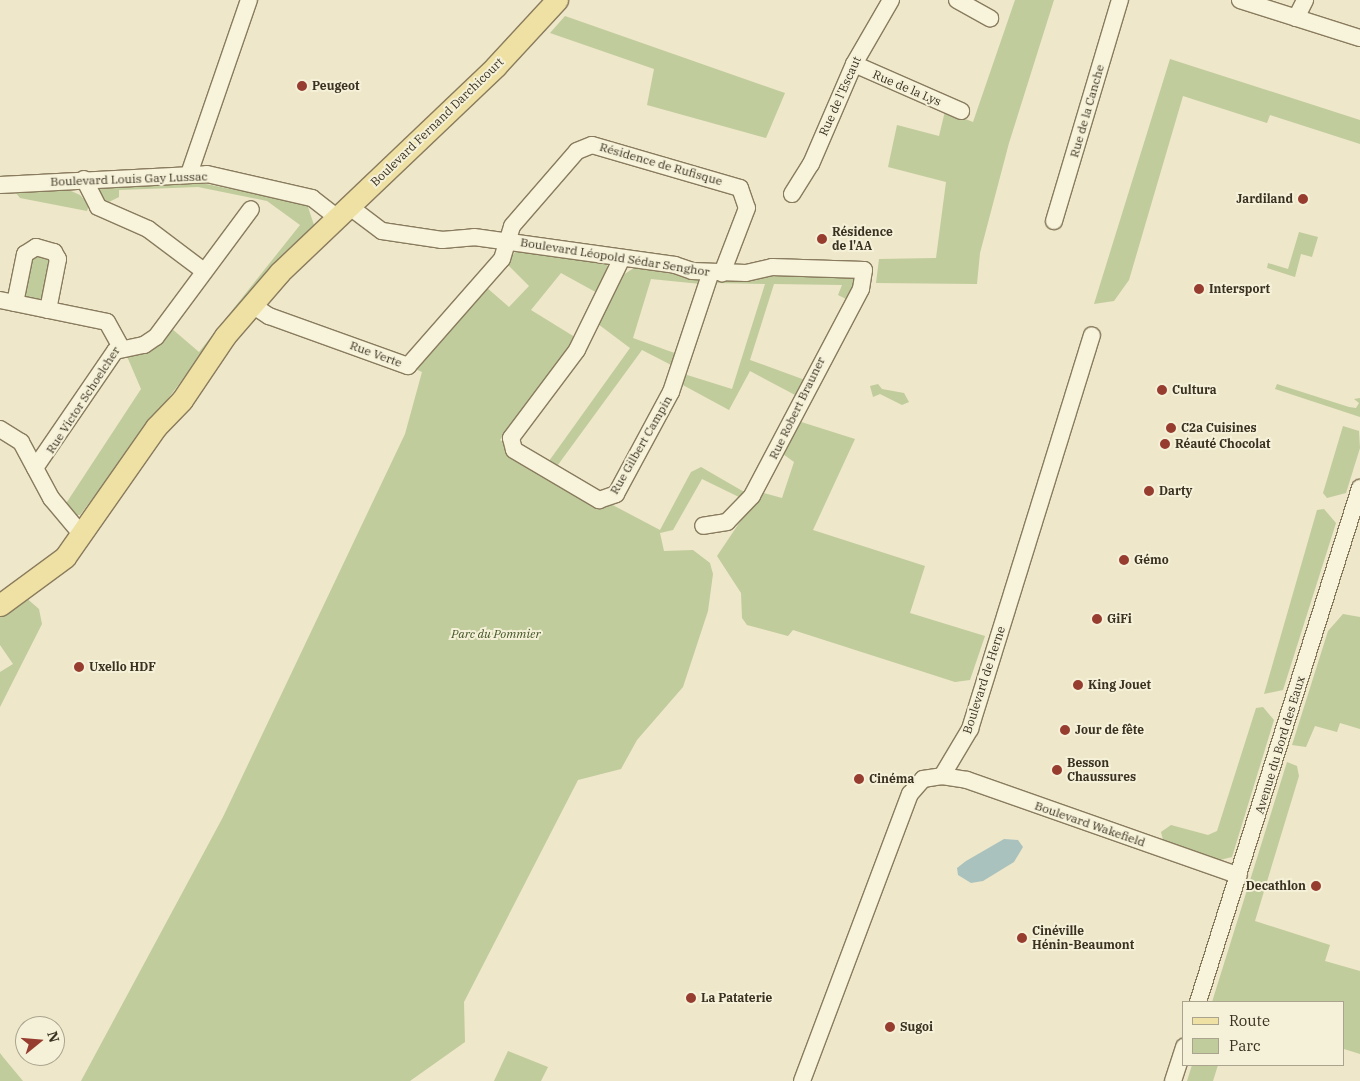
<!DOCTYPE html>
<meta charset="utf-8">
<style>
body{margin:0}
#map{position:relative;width:1360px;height:1081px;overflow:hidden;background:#eee7c9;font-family:"IBM Plex Serif",serif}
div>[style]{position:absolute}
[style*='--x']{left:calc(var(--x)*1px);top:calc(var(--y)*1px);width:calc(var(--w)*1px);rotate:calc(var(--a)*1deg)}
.green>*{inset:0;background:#c0cc9c}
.water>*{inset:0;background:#a9c2be}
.roads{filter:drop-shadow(1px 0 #897b5e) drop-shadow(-1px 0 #897b5e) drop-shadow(0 1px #897b5e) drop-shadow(0 -1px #897b5e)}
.minor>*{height:16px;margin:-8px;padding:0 8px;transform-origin:8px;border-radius:8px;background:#f8f4dc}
.major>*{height:21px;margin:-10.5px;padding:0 10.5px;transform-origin:10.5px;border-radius:10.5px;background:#efe1a3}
.dots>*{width:14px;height:14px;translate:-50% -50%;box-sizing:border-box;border:2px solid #f5f1d8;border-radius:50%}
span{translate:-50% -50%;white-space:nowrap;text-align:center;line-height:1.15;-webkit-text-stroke:4px #f5f1d8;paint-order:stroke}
.poi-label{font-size:12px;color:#3a3121;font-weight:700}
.left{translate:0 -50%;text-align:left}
.right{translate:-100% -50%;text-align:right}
.street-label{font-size:12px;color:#3a3121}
.park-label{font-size:12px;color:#445628;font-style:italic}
.legend{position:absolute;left:1182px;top:1001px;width:162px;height:65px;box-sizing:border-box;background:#f5f1d8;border:1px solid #aaa48f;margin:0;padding:6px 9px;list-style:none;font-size:15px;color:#3a3121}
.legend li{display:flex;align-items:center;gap:10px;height:25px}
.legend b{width:25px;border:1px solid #aaa48f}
.north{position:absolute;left:15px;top:1016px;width:50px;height:50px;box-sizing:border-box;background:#f5f1d8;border:1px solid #aaa48f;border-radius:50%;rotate:73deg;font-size:14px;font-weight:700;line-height:20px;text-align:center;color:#3a3121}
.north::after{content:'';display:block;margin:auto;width:18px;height:22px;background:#973d2f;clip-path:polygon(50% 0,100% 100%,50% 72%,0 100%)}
</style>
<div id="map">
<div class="green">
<div style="clip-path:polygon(1015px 0,1054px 0,1009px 143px,980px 253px,977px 284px,876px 283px,879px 259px,936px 258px,946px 182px,888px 167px,897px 125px,939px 136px,945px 111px,973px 122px)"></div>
<div style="clip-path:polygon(565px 16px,785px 93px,766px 138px,647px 105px,654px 69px,550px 33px)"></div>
<div style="clip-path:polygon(1170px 59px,1360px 120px,1360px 144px,1270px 115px,1267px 123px,1183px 96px,1129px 280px,1114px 301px,1094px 304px)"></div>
<div style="clip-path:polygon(191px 181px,307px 204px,314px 225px,201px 355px,80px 515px,75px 515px,65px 505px,141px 389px,126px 354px,155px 348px,171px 328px,199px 352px,300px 225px,267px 201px,198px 187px,119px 190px,119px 197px,105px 204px,96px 186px)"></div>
<div style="clip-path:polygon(62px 187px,80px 195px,89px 205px,87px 211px,20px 198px,16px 193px)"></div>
<div style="clip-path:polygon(1299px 232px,1318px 237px,1312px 257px,1301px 254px,1295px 277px,1267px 268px,1268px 263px,1288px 269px)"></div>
<div style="clip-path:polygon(516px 251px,604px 262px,611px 270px,601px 295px,561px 273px,531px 310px,578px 339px,500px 440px,544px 468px,630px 348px,598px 324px,623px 275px,634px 268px,701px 278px,701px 284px,651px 279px,633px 338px,680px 355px,677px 368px,642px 350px,552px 473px,660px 530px,691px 472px,701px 467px,746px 493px,743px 499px,702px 479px,673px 530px,660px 533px,664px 551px,693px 550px,710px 563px,713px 574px,708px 611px,683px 687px,637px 740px,621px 769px,578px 780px,464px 1002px,465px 1042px,410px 1081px,81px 1081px,223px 817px,405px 434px,422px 372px,413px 368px,486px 287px,509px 307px,529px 286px,506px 263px)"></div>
<div style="clip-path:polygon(29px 254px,52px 255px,45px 306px,20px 300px)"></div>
<div style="clip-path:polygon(762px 274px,857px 277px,848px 300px,838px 295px,842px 285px,774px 284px,750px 360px,805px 380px,797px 396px,750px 371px,729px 410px,681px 384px,684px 374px,732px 389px,765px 284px,713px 283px)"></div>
<div style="clip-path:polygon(878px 384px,882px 389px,904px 393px,909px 402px,902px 405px,880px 394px,873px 397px,870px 386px)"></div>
<div style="clip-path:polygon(1277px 384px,1349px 407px,1356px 408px,1359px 403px,1354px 399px,1360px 398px,1360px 417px,1275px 389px)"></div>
<div style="clip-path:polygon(795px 420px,855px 439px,813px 530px,925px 566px,910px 613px,985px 636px,970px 680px,955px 682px,793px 630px,788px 636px,747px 625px,742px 618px,741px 593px,717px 556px,760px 492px,782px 498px,794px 462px,783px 454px)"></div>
<div style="clip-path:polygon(1343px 426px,1359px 431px,1360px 448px,1346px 493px,1327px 498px,1323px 493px)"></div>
<div style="clip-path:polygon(1324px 509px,1336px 523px,1283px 690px,1264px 694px,1317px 510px)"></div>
<div style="clip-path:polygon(24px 596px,39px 609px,42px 624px,0 707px,0 672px,13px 664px,0 645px,0 612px)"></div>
<div style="clip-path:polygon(1343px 614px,1360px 617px,1360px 729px,1340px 723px,1337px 732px,1315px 726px,1306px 747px,1292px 745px,1328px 631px)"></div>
<div style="clip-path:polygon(1263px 707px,1274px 720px,1232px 857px,1220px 860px,1163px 840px,1161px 832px,1171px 825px,1208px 835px,1217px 831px,1256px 708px)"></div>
<div style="clip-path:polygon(1287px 762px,1297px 766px,1299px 776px,1255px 921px,1330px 945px,1325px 961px,1360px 971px,1360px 1054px,1344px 1049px,1344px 1002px,1212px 1002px)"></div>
<div style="clip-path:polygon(508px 1051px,548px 1067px,541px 1081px,494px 1081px)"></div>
<div style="clip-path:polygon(0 1053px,3px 1057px,23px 1081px,0 1081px)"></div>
<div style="clip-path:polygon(1192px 1065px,1218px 1065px,1213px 1081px,1187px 1081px)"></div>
</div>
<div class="water">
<div style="clip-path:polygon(1004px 839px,1018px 840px,1023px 847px,1014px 862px,983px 881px,971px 883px,958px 875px,957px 868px,966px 861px)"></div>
</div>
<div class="roads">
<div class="minor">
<div style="--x:957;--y:0;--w:38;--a:29"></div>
<div style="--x:1240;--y:0;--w:126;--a:17.6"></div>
<div style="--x:1296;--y:18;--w:20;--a:-63"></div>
<div style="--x:854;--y:64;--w:117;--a:23.7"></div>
<div style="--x:189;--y:174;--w:184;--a:-71"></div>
<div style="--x:84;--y:179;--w:31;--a:63"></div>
<div style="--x:98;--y:207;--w:55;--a:23.7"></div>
<div style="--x:148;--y:229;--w:70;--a:36.9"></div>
<div style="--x:0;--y:185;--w:207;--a:-3"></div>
<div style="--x:207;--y:174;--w:108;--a:12.9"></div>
<div style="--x:312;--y:198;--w:33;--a:38"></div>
<div style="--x:792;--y:194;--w:36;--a:-58"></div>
<div style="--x:811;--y:164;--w:109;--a:-66.7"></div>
<div style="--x:854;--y:64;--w:74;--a:-60"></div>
<div style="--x:350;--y:207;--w:40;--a:37"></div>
<div style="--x:382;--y:231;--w:61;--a:8.5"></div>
<div style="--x:442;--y:240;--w:32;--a:-5"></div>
<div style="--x:474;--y:237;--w:203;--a:7.9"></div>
<div style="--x:675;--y:265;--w:18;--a:19"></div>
<div style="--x:692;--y:271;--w:54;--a:2.1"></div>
<div style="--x:746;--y:273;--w:27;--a:-13"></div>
<div style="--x:772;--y:267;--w:92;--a:1.9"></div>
<div style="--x:864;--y:270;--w:19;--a:99"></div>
<div style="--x:861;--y:289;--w:234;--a:117.8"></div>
<div style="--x:752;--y:496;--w:36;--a:134"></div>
<div style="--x:727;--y:522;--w:24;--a:171"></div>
<div style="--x:1054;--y:221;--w:231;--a:-73.4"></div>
<div style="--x:622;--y:258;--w:102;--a:116.1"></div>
<div style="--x:577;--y:350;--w:110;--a:126.9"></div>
<div style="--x:511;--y:438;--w:12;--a:76"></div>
<div style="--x:514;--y:450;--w:99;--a:30.5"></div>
<div style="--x:599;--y:500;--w:18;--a:-19"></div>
<div style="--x:616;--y:494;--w:116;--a:-61.7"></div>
<div style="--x:671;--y:392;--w:126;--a:-71.6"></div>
<div style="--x:0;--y:300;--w:109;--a:11.6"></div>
<div style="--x:107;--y:322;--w:29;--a:61"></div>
<div style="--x:15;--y:303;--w:50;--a:-78.5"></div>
<div style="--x:25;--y:254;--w:13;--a:-32"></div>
<div style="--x:36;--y:247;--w:19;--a:16"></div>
<div style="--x:54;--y:252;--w:8;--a:60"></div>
<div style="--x:58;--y:259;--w:52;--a:101.1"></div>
<div style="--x:251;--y:304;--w:22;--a:34"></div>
<div style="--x:269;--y:316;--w:148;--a:19.8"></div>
<div style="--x:408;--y:366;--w:142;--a:-48.7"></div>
<div style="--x:502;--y:259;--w:34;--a:-73"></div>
<div style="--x:512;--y:226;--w:99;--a:-49.1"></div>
<div style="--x:577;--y:151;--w:16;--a:-22"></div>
<div style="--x:592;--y:145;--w:154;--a:16.2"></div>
<div style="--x:740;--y:188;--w:21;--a:71"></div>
<div style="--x:747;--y:208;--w:70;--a:111"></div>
<div style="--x:0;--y:429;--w:25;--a:32"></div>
<div style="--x:21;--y:442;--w:64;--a:61.8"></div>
<div style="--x:51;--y:498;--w:48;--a:50"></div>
<div style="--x:35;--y:468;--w:142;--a:-55.6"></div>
<div style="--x:115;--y:351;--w:30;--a:-12"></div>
<div style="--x:144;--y:345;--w:14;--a:-34"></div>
<div style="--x:156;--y:337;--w:159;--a:-53.4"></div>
<div style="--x:942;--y:776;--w:55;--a:-59.2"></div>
<div style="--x:970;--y:729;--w:412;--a:-72.8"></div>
<div style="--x:1198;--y:1002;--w:539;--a:-72.51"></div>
<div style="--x:802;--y:1081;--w:307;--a:-69.4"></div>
<div style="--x:910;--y:794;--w:20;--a:-49"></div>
<div style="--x:923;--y:779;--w:19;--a:-9"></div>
<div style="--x:942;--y:776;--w:25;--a:9"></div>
<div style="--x:967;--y:780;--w:288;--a:19.4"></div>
<div style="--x:1173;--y:1081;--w:36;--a:-72"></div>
</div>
<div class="major">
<div style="--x:0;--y:605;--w:81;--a:-36.4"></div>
<div style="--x:65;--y:557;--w:159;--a:-55"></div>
<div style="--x:156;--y:427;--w:37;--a:-46"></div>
<div style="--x:182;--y:400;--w:77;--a:-56.1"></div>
<div style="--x:225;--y:336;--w:84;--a:-49.3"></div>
<div style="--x:280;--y:272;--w:298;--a:-43.6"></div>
<div style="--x:496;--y:66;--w:90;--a:-47.3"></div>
</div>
</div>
<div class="dots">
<div style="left:302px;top:86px;background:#973d2f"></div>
<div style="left:1303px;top:199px;background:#973d2f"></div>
<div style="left:822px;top:239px;background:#973d2f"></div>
<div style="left:1199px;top:289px;background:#973d2f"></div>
<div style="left:1162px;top:390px;background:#973d2f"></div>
<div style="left:1171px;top:428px;background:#973d2f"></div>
<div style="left:1165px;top:444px;background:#973d2f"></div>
<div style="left:1149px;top:491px;background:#973d2f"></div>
<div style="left:1124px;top:560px;background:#973d2f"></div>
<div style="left:1097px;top:619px;background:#973d2f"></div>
<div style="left:79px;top:667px;background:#973d2f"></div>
<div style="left:1078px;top:685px;background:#973d2f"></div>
<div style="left:1065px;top:730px;background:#973d2f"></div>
<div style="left:1057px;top:770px;background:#973d2f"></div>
<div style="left:859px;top:779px;background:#973d2f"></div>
<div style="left:1316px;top:886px;background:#973d2f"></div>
<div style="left:1022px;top:938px;background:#973d2f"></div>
<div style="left:691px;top:998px;background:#973d2f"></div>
<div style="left:890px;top:1027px;background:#973d2f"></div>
</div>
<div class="poi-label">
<span class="left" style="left:312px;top:86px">Peugeot</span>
<span class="right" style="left:1293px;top:199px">Jardiland</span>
<span class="left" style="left:832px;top:239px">Résidence<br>de l'AA</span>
<span class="left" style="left:1209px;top:289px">Intersport</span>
<span class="left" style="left:1172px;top:390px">Cultura</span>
<span class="left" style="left:1181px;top:428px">C2a Cuisines</span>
<span class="left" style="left:1175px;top:444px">Réauté Chocolat</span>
<span class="left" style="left:1159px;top:491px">Darty</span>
<span class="left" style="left:1134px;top:560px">Gémo</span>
<span class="left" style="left:1107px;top:619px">GiFi</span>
<span class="left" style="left:89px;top:667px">Uxello HDF</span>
<span class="left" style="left:1088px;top:685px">King Jouet</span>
<span class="left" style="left:1075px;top:730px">Jour de fête</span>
<span class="left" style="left:1067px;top:770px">Besson<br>Chaussures</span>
<span class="left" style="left:869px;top:779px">Cinéma</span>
<span class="right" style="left:1306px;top:886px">Decathlon</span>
<span class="left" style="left:1032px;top:938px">Cinéville<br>Hénin-Beaumont</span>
<span class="left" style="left:701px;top:998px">La Pataterie</span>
<span class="left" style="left:900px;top:1027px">Sugoi</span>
</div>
<div class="street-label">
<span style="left:907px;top:88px;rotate:23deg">Rue de la Lys</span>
<span style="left:840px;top:96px;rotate:-66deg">Rue de l'Escaut</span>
<span style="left:1087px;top:111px;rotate:-74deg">Rue de la Canche</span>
<span style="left:437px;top:122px;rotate:-44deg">Boulevard Fernand Darchicourt</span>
<span style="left:661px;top:164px;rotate:16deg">Résidence de Rufisque</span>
<span style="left:129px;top:179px;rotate:-2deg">Boulevard Louis Gay Lussac</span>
<span style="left:615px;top:257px;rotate:9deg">Boulevard Léopold Sédar Senghor</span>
<span style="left:376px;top:354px;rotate:20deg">Rue Verte</span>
<span style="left:83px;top:400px;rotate:-57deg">Rue Victor Schoelcher</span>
<span style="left:797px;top:408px;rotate:-64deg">Rue Robert Brauner</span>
<span style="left:641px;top:445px;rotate:-60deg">Rue Gilbert Campin</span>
<span style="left:984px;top:680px;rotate:-72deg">Boulevard de Herne</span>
<span style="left:1280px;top:745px;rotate:-73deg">Avenue du Bord des Eaux</span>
<span style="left:1090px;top:824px;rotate:19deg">Boulevard Wakefield</span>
</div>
<div class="park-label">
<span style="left:496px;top:634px">Parc du Pommier</span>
</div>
<ul class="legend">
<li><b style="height:6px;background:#efe1a3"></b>Route</li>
<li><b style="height:14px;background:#c0cc9c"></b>Parc</li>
</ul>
<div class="north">N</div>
</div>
